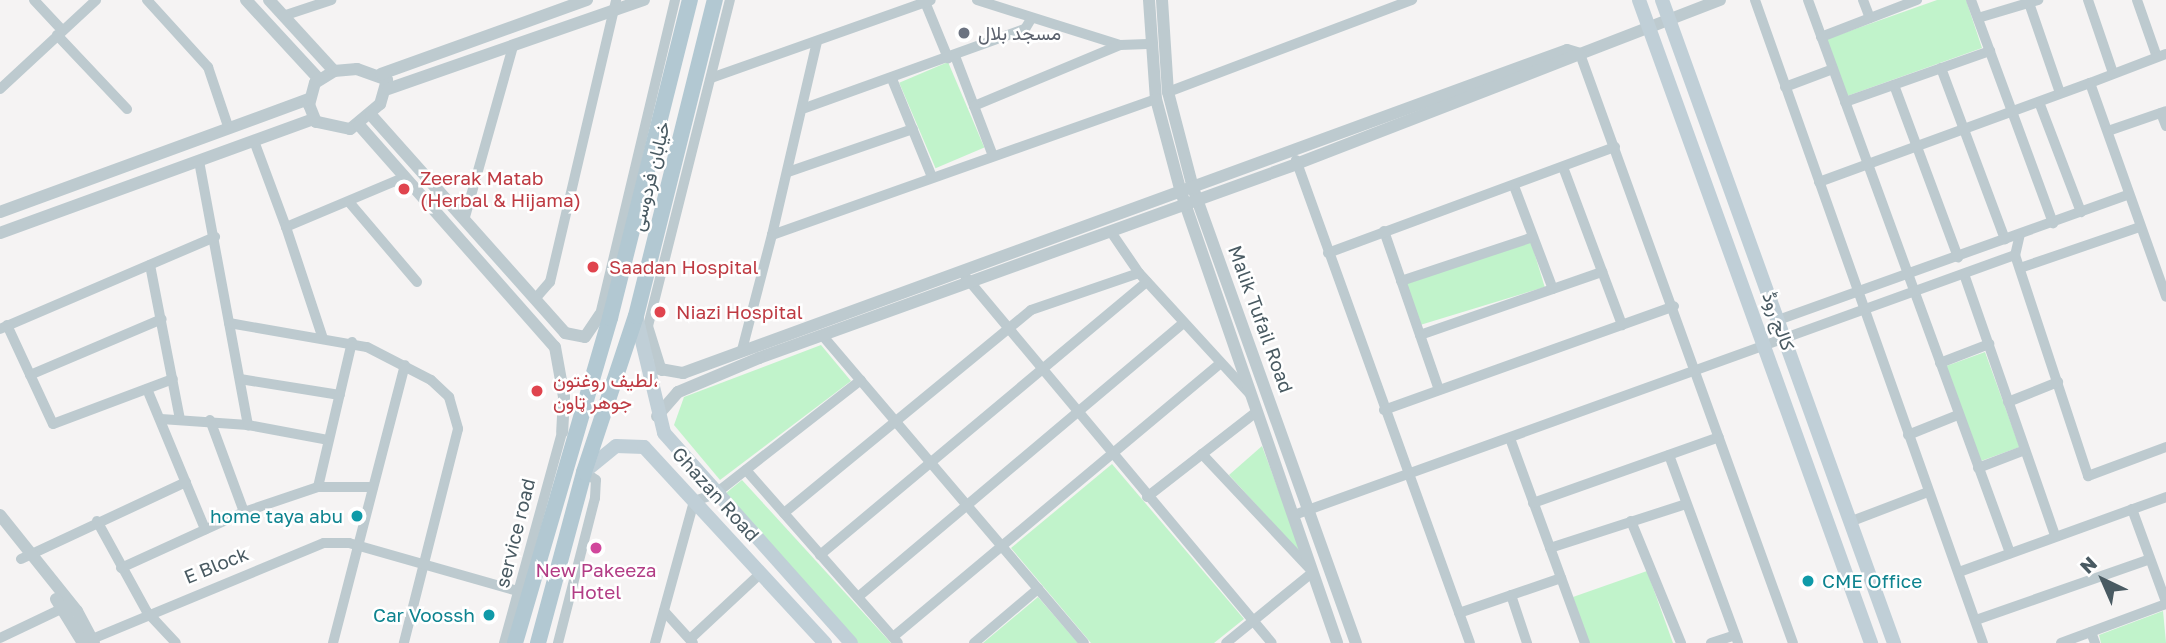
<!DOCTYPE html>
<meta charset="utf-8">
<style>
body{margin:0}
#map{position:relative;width:2166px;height:643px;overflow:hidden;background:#f5f3f3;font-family:"Golos Text",Vazirmatn,sans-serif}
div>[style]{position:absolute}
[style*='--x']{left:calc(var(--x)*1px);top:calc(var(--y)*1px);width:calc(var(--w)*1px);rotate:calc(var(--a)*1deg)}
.green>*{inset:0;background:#c1f3cb;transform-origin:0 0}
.minor>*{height:10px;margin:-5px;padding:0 5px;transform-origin:5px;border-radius:5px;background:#bdcacf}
.tertiary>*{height:12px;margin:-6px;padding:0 6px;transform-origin:6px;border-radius:6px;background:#bdcacf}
.secondary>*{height:14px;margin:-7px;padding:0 7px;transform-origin:7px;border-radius:7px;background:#c0cfd7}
.primary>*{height:16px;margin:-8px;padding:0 8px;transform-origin:8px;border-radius:8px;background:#b2c8d2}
.dots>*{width:19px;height:19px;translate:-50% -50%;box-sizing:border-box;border:4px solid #fff;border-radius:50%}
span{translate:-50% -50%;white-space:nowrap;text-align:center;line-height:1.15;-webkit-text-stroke:5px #fff;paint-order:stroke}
.worship-label{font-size:19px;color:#5b616d}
.left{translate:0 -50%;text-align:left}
.street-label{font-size:19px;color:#495a62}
.health-label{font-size:19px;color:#be3a42}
.culture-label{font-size:19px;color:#0d838f}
.right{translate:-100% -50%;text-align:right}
.hotel-label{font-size:19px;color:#b23c85}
.north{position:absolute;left:2068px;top:545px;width:70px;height:70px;-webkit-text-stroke:5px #fff;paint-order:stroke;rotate:316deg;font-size:19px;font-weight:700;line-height:28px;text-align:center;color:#495a62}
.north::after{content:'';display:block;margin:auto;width:24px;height:32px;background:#495a62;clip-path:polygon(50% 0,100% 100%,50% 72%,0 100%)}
</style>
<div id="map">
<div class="green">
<div style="clip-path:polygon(1937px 0,1966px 0,1982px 48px,1847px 96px,1827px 39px)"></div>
<div style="left:948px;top:62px;width:93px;height:53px;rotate:67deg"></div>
<div style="left:1531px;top:242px;width:47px;height:132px;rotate:73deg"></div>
<div style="clip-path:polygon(821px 345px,851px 381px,720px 480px,674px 425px,684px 397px)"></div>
<div style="left:1985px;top:352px;width:101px;height:44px;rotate:70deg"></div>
<div style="clip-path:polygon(1262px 446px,1303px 556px,1229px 475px)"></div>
<div style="clip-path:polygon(1112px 464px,1244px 619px,1214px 643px,1091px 643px,1011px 548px)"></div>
<div style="clip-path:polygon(742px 480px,891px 643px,854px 643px,726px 493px)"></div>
<div style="clip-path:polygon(1647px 571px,1673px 643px,1589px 643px,1573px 597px)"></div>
<div style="clip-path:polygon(1038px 597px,1078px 643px,983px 643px)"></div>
<div style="clip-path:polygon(2163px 611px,2166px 643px,2101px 643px,2099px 635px)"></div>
</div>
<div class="minor">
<div style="--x:34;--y:0;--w:41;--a:47"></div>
<div style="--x:147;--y:0;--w:91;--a:47.7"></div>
<div style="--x:208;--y:67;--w:65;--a:71.3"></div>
<div style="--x:977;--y:0;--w:150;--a:17.5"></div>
<div style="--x:1120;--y:45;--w:28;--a:-2"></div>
<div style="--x:1755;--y:0;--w:682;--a:70.48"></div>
<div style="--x:1808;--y:0;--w:589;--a:69.93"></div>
<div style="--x:1863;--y:0;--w:19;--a:69"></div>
<div style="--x:1971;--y:0;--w:238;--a:69.8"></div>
<div style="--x:2028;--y:0;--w:98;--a:71"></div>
<div style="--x:2088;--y:0;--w:77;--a:71.1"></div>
<div style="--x:2137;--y:0;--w:60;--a:70.7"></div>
<div style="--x:925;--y:2;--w:61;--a:67.7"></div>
<div style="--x:283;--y:16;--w:51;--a:-18.4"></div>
<div style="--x:1978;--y:18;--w:63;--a:-16.7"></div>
<div style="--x:57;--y:35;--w:102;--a:46.6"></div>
<div style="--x:1821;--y:37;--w:103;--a:-21.1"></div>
<div style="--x:1580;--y:54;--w:626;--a:70.12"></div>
<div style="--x:2166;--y:54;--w:81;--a:159.1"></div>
<div style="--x:2090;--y:83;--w:227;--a:70.4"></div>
<div style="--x:955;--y:56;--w:53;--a:69.2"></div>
<div style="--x:974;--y:106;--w:158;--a:-22.7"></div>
<div style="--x:1941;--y:68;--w:183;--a:69.5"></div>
<div style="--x:711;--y:78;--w:233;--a:-19.5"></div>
<div style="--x:892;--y:79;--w:106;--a:67.8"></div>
<div style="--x:1894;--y:85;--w:184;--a:69.6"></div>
<div style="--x:1785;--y:87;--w:51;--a:-20.6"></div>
<div style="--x:0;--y:89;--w:131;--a:-42.8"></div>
<div style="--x:1168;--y:92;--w:261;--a:-20.7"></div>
<div style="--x:1845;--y:102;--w:154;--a:-19.4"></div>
<div style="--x:2039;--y:102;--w:118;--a:69.1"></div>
<div style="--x:974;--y:106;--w:53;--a:69.2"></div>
<div style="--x:805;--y:108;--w:234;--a:-19.8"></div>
<div style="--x:1025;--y:29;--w:12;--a:-59"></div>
<div style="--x:2161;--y:113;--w:14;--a:69"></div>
<div style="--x:2108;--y:131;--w:61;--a:-19"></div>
<div style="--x:254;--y:141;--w:92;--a:69.6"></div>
<div style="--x:286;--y:227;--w:129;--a:-22.8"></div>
<div style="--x:1296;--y:160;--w:513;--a:70.19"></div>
<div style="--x:199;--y:161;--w:269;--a:79.5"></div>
<div style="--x:1563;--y:167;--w:169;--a:69.5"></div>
<div style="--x:788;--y:172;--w:132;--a:-19"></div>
<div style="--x:1819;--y:182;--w:289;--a:-20.1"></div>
<div style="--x:1514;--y:186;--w:110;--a:69.3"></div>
<div style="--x:349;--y:202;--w:105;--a:49.6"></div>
<div style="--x:465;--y:217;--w:178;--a:-74.3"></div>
<div style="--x:286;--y:227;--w:115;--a:71.7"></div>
<div style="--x:1384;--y:231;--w:168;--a:70.9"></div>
<div style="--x:1111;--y:232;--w:50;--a:55.7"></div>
<div style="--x:1139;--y:273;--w:163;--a:47.5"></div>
<div style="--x:2020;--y:234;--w:22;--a:103"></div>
<div style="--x:2015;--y:255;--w:233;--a:71.7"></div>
<div style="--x:2088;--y:476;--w:83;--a:-20.4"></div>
<div style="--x:772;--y:235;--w:198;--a:-76.9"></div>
<div style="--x:1328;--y:253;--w:306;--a:-20.3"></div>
<div style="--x:150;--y:265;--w:158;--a:79"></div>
<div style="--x:2020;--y:268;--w:127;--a:-18.9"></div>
<div style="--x:1964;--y:274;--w:277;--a:70.8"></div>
<div style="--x:965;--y:276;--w:478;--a:50.1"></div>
<div style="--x:1401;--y:281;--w:139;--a:-18.4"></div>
<div style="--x:535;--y:299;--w:23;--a:-49"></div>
<div style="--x:550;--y:282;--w:290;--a:-76.8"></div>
<div style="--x:600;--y:315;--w:324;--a:-76.6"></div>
<div style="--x:1778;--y:320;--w:372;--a:-19.7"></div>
<div style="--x:229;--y:323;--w:140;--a:9.9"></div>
<div style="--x:367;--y:347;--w:72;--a:27.3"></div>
<div style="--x:431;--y:380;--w:25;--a:43"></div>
<div style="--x:449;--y:397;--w:33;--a:74"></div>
<div style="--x:458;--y:429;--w:221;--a:104.2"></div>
<div style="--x:7;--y:325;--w:109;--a:65.1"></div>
<div style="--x:53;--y:424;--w:128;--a:-20.6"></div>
<div style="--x:0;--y:329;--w:234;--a:-23.2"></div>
<div style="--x:822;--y:335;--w:404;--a:49.6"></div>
<div style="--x:1420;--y:335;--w:193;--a:-19.1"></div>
<div style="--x:742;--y:350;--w:119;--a:-75.4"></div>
<div style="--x:772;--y:235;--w:407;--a:-19.5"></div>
<div style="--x:1940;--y:363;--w:53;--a:-21.2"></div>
<div style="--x:662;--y:371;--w:47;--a:-107.3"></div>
<div style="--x:648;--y:326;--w:336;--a:-75.9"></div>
<div style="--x:30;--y:375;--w:143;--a:-23"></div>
<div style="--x:240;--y:379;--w:101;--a:9.1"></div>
<div style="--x:147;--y:389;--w:152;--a:67.5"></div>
<div style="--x:2008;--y:402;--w:54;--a:-21.8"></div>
<div style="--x:1384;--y:410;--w:308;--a:-19.7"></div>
<div style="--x:161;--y:419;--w:87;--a:3.9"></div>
<div style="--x:248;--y:425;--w:81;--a:10.6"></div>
<div style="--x:210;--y:420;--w:98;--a:69.7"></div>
<div style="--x:244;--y:512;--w:78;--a:-18.7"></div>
<div style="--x:318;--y:487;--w:55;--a:0"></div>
<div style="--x:1908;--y:435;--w:54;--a:-21.8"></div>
<div style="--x:1511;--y:441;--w:215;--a:69.9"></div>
<div style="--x:1202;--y:454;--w:162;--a:46.8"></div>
<div style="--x:1313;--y:572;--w:112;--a:140.8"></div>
<div style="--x:1669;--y:455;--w:200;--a:69.8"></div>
<div style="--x:1978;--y:468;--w:50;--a:-21"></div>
<div style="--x:746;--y:470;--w:230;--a:48.7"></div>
<div style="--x:318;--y:487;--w:149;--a:-76.8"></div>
<div style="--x:1147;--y:497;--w:138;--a:-37.9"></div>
<div style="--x:1533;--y:503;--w:197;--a:-19.5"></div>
<div style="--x:2132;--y:509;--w:99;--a:69.9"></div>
<div style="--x:784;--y:513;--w:320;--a:-39.4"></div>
<div style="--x:1031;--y:310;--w:114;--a:-18.9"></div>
<div style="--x:1294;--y:515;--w:766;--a:-19.83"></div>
<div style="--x:97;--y:521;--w:104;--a:61.2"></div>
<div style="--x:147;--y:612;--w:42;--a:46.9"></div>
<div style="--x:1631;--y:521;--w:132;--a:67.7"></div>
<div style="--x:1852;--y:521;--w:81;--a:-20.9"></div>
<div style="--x:1550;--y:548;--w:143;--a:-17.9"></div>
<div style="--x:820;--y:555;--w:426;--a:-39.9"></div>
<div style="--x:21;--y:559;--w:182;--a:-25"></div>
<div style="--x:121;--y:568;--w:135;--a:-24.5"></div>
<div style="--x:1959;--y:572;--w:220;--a:-19.9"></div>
<div style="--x:1511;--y:595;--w:51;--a:71.6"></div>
<div style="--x:858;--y:597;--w:426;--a:-40.1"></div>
<div style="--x:664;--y:611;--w:43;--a:47.8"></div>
<div style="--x:1459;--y:613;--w:108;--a:-18.9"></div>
<div style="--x:1976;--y:620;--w:184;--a:-19.3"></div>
<div style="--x:2091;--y:632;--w:12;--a:70"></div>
<div style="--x:893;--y:637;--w:427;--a:-39.9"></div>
<div style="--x:0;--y:638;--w:74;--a:-25.5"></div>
<div style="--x:92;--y:639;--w:251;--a:-22.5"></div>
<div style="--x:324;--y:543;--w:25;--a:0"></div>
<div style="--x:349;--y:543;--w:176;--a:15.9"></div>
<div style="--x:690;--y:639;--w:97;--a:-42.9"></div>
<div style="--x:333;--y:643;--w:287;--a:-75.5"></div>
<div style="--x:504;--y:643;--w:219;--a:-74.6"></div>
<div style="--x:558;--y:643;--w:150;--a:-75.7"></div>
<div style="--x:595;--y:498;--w:18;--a:-87"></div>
<div style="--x:596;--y:480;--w:14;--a:-146"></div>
<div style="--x:655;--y:643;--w:147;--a:-74.6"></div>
<div style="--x:694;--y:501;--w:22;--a:-18"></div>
<div style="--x:715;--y:494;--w:185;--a:-38"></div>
<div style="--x:974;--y:643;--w:84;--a:-40.2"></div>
<div style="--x:1711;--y:643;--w:25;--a:-18"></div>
<div style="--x:2061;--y:643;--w:112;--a:-20.4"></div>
</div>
<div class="tertiary">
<div style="--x:246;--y:0;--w:108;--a:47.3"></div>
<div style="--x:269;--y:0;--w:96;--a:47.5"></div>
<div style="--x:1149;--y:0;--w:99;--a:86"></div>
<div style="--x:1156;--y:99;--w:96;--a:75"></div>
<div style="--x:1181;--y:192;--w:477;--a:70.9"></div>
<div style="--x:1162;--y:0;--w:92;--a:86.3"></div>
<div style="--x:1168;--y:92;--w:99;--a:75.4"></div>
<div style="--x:1193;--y:188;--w:483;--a:70.3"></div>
<div style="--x:1580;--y:54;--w:150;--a:-21.1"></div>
<div style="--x:357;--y:69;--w:32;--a:20"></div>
<div style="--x:387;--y:80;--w:25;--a:106"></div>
<div style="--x:380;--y:104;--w:39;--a:140"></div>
<div style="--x:350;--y:129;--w:35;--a:-168"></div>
<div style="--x:316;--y:122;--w:18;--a:-112"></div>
<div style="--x:309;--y:105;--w:23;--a:-75"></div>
<div style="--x:315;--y:83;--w:22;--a:-32"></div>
<div style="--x:334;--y:71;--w:23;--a:-5"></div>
<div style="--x:381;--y:74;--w:219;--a:-19.8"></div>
<div style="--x:388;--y:89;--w:271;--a:-19.2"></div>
<div style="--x:371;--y:115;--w:292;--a:48.3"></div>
<div style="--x:565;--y:333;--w:20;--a:11"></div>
<div style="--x:585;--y:337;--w:27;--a:-56"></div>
<div style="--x:359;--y:125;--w:296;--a:48.6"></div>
<div style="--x:555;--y:347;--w:51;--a:79.8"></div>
<div style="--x:564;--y:397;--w:35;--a:93"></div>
<div style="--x:0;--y:212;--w:329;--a:-20.1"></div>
<div style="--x:0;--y:233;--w:334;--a:-20"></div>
<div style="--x:649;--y:367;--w:35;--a:10"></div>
<div style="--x:683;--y:373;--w:941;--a:-20.07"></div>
<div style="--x:1567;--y:50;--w:14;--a:17"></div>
<div style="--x:1580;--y:54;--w:304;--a:158.8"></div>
<div style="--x:1297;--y:164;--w:572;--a:160.17"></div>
<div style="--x:759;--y:358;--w:88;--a:157.2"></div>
<div style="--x:678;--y:392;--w:32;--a:131"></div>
<div style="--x:0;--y:515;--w:123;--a:51.3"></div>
<div style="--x:77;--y:611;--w:36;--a:62"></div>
<div style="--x:56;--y:599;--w:52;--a:58.5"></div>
</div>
<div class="secondary">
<div style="--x:1639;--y:0;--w:684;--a:70.16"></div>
<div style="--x:1662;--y:0;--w:684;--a:70.16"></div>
<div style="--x:636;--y:316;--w:120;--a:76.5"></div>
<div style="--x:664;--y:433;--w:281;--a:48.3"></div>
<div style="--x:584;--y:472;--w:41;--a:-39.1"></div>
<div style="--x:616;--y:446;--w:28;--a:2"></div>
<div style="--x:644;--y:447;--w:267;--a:47.3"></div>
</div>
<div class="primary">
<div style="--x:515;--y:643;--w:339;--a:-73.7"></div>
<div style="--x:610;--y:318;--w:328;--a:-75.9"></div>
<div style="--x:538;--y:643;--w:177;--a:-74.9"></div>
<div style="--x:584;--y:472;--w:164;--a:-71.6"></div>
<div style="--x:636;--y:316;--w:326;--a:-76"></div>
</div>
<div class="dots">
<div style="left:964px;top:33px;background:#6b7280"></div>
<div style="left:404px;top:189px;background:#e0444e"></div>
<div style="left:593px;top:267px;background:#e0444e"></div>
<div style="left:660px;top:312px;background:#e0444e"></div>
<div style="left:537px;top:391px;background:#e0444e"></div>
<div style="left:357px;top:516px;background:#0f9aa8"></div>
<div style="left:596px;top:548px;background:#d1479c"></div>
<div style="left:1808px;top:581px;background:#0f9aa8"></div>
<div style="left:489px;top:615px;background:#0f9aa8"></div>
</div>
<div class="worship-label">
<span class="left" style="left:978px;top:33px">مسجد بلال</span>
</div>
<div class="street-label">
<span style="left:650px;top:176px;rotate:-76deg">خیابان فردوسی</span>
<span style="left:1261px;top:319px;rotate:70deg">Malik Tufail Road</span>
<span style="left:1779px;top:321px;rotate:70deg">کالج روڈ</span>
<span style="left:716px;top:494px;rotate:48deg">Ghazan Road</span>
<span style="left:515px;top:533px;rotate:-76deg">service road</span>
<span style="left:216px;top:565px;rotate:-22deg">E Block</span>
</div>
<div class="health-label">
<span class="left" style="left:420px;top:189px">Zeerak Matab<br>(Herbal &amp; Hijama)</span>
<span class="left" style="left:609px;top:267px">Saadan Hospital</span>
<span class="left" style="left:676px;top:312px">Niazi Hospital</span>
<span class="left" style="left:553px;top:391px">لطیف روغتون،<br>جوهر ټاون</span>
</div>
<div class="culture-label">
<span class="right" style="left:343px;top:516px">home taya abu</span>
<span class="left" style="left:1822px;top:581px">CME Office</span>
<span class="right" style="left:475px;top:615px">Car Voossh</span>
</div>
<div class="hotel-label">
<span style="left:596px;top:581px">New Pakeeza<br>Hotel</span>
</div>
<div class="north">N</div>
</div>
